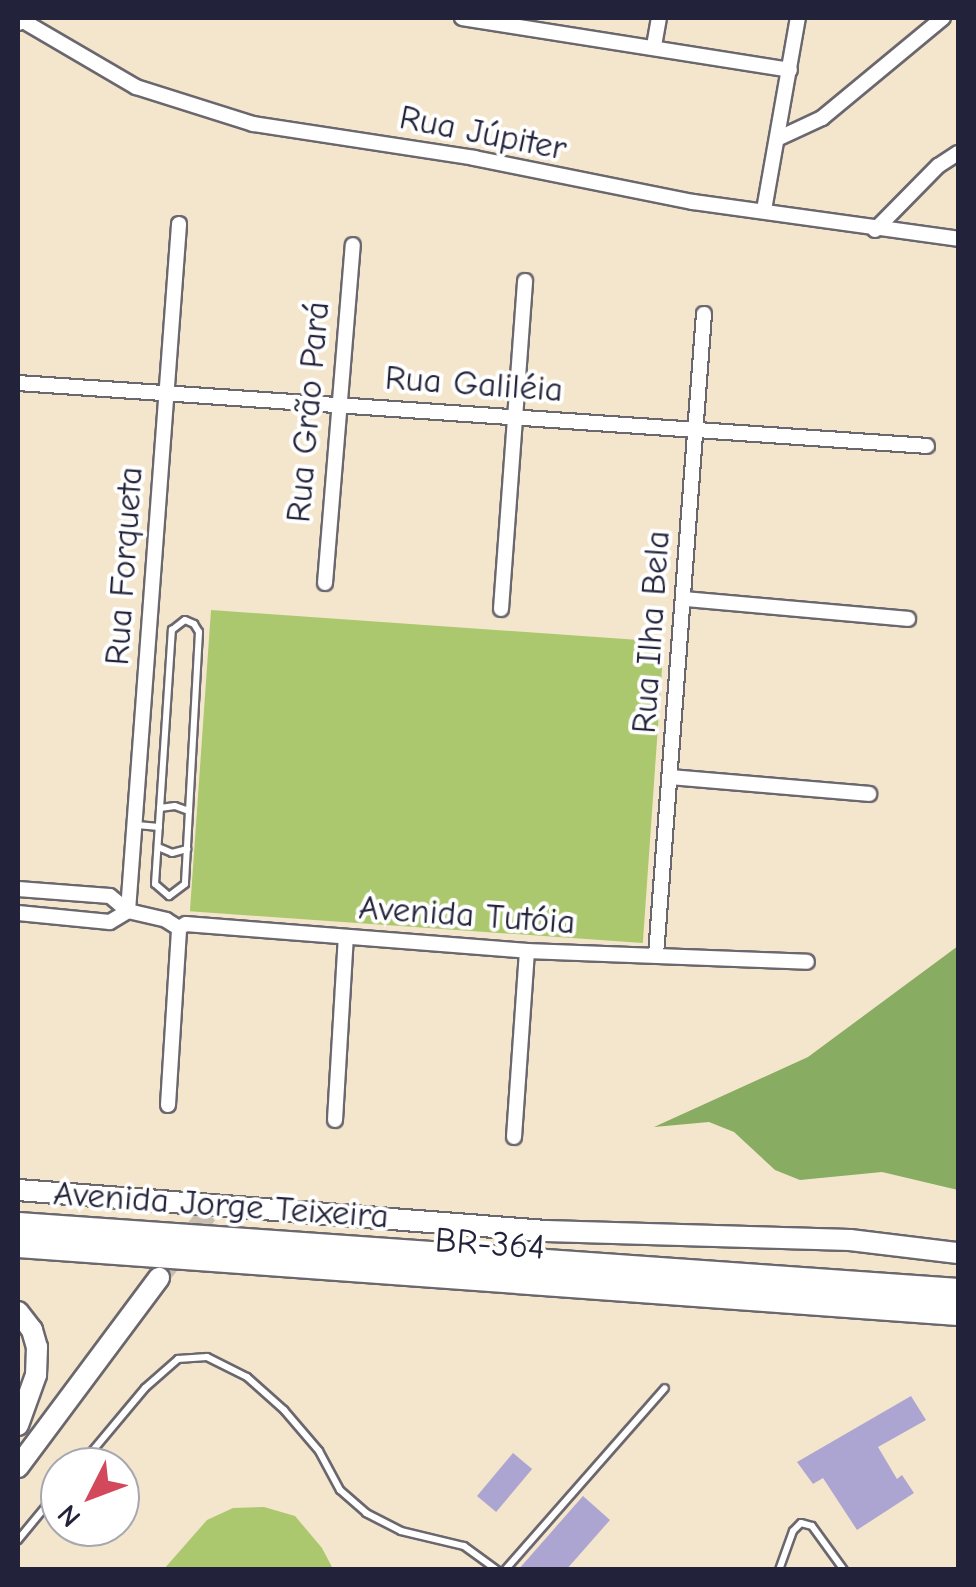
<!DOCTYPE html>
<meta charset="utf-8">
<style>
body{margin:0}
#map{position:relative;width:976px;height:1587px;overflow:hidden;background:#f3e6cd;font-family:"Comic Neue",sans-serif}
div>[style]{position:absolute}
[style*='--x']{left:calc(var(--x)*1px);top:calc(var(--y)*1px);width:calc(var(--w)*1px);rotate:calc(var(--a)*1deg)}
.green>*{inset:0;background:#abc86e;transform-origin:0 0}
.forest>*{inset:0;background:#88ac61}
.building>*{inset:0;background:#aca5d1;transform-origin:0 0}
.secondary-tunnel>*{height:20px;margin-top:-10px;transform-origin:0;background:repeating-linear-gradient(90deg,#c9bfb0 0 20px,transparent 0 30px)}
.roads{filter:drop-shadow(2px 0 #6b676e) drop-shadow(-2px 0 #6b676e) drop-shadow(0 2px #6b676e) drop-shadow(0 -2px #6b676e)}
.lane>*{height:6px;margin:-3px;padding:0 3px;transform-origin:3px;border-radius:3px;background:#fff}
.street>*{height:14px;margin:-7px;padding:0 7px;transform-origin:7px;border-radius:7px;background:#fff}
.secondary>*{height:20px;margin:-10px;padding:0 10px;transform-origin:10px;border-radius:10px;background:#fff}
.highway>*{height:25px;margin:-12.5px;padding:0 12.5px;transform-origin:12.5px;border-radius:12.5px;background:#fff}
span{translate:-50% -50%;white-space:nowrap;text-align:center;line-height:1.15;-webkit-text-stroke:8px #fff;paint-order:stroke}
.street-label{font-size:35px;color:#22223b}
.frame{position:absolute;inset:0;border:20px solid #22223b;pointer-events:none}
.north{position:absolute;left:40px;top:1447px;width:100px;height:100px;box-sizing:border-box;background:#fff;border:2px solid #a7a7b1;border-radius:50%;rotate:228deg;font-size:28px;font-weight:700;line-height:40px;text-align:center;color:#22223b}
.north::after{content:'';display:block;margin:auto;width:35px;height:45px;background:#d1495b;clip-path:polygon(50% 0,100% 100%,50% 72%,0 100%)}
</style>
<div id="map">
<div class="green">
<div style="left:211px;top:610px;width:454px;height:302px;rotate:4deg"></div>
<div style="clip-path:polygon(264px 1507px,295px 1516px,322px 1548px,333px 1569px,164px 1569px,207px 1520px,233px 1508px)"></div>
</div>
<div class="forest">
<div style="clip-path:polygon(958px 946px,958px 1190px,882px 1172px,800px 1180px,775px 1170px,734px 1132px,709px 1122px,654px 1127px,808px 1057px)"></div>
</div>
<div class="building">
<div style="clip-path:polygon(911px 1396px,926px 1420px,878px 1447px,897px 1479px,902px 1475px,914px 1493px,857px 1530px,823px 1478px,813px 1484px,797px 1462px)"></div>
<div style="left:513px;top:1453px;width:25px;height:56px;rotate:40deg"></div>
<div style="clip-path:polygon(583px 1496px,610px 1520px,566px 1570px,518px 1570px)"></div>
</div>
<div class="secondary-tunnel">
<div style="--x:159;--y:1278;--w:91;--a:-53"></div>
</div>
<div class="roads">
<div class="lane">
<div style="--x:185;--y:620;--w:10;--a:24"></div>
<div style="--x:194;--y:624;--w:9;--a:58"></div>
<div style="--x:199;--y:632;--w:252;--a:93.2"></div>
<div style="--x:185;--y:884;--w:20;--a:143"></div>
<div style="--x:169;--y:896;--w:18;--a:-139"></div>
<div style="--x:155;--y:884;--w:255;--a:-86.2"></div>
<div style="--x:172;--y:630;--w:16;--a:-38"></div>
<div style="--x:160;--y:808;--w:15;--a:-8"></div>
<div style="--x:175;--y:806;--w:15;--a:20"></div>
<div style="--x:137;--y:825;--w:22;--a:5"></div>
<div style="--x:158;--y:847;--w:15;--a:23"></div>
<div style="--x:172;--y:853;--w:16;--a:-15"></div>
<div style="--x:79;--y:1467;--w:103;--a:-50.1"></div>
<div style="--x:145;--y:1388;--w:44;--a:-41.3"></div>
<div style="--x:178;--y:1359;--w:29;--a:-4"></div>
<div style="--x:207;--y:1357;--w:45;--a:26.6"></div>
<div style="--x:247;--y:1377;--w:50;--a:41.7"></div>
<div style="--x:284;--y:1410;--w:54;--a:49.5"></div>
<div style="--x:319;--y:1451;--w:44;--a:61.7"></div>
<div style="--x:340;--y:1490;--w:35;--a:41"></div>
<div style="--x:366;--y:1513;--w:39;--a:27"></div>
<div style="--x:401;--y:1531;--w:65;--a:13.4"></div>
<div style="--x:464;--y:1546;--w:41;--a:36"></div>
<div style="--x:18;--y:1540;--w:66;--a:-50.5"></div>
<div style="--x:505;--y:1570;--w:242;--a:-48.7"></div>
<div style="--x:779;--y:1570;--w:41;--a:-70.3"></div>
<div style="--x:793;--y:1531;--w:11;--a:-45"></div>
<div style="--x:801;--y:1523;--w:11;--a:15"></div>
<div style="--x:812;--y:1526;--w:54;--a:54"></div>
</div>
<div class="street">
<div style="--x:18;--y:18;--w:137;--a:30.3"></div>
<div style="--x:136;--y:87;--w:123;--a:17.5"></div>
<div style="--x:253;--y:124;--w:224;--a:8.7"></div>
<div style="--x:474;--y:158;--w:223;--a:11.4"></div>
<div style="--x:693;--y:202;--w:268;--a:7.9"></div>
<div style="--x:462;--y:18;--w:332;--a:9"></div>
<div style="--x:654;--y:46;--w:28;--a:-80"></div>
<div style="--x:777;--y:139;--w:50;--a:-25"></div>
<div style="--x:822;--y:118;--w:157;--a:-39.6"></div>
<div style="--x:764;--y:210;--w:195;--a:-80"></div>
<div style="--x:875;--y:230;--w:90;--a:-45.5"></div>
<div style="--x:938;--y:166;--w:24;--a:-33"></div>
<div style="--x:18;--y:383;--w:911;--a:3.96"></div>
<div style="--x:325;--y:583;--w:339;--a:-85.3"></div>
<div style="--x:685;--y:599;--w:224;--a:5.1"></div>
<div style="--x:501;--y:609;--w:329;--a:-85.8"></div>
<div style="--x:671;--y:777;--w:199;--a:4.9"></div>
<div style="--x:18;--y:889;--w:92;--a:4.4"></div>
<div style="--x:110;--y:896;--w:23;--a:40"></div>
<div style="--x:128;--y:911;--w:39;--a:13"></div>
<div style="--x:166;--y:920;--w:15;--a:32"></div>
<div style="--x:179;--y:928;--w:8;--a:-30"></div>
<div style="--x:186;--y:924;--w:342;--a:4.5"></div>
<div style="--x:527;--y:951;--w:280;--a:2.2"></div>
<div style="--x:128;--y:911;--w:689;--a:-85.75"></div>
<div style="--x:18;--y:913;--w:92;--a:5.6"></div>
<div style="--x:110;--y:922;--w:21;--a:-31"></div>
<div style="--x:656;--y:955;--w:643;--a:-85.72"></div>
<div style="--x:168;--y:1105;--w:177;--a:-86.4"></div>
<div style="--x:335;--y:1120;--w:183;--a:-86.6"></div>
<div style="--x:514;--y:1137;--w:186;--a:-86"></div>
</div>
<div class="secondary">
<div style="--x:18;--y:20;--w:2;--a:-63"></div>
<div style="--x:18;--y:1190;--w:530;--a:4.44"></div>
<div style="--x:546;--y:1231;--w:304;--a:1.7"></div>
<div style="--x:850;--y:1240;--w:109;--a:6.9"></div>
<div style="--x:18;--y:1312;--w:23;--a:52"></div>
<div style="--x:32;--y:1330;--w:18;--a:74"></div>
<div style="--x:37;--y:1347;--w:28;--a:92"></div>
<div style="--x:36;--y:1375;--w:53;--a:109.8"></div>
<div style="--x:18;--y:1467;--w:236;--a:-53.3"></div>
</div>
<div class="highway">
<div style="--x:18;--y:1225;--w:942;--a:4.02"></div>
<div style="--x:18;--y:1244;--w:942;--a:4.14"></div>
</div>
</div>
<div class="street-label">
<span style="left:483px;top:133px;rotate:11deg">Rua Júpiter</span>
<span style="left:474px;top:384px;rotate:4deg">Rua Galiléia</span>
<span style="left:308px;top:412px;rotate:-85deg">Rua Grão Pará</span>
<span style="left:124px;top:566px;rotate:-86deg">Rua Forqueta</span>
<span style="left:651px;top:632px;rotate:-86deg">Rua Ilha Bela</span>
<span style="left:467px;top:915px;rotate:4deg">Avenida Tutóia</span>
<span style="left:221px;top:1205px;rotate:4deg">Avenida Jorge Teixeira</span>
<span style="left:490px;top:1244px;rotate:4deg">BR-364</span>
</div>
<div class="frame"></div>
<div class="north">N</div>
</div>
